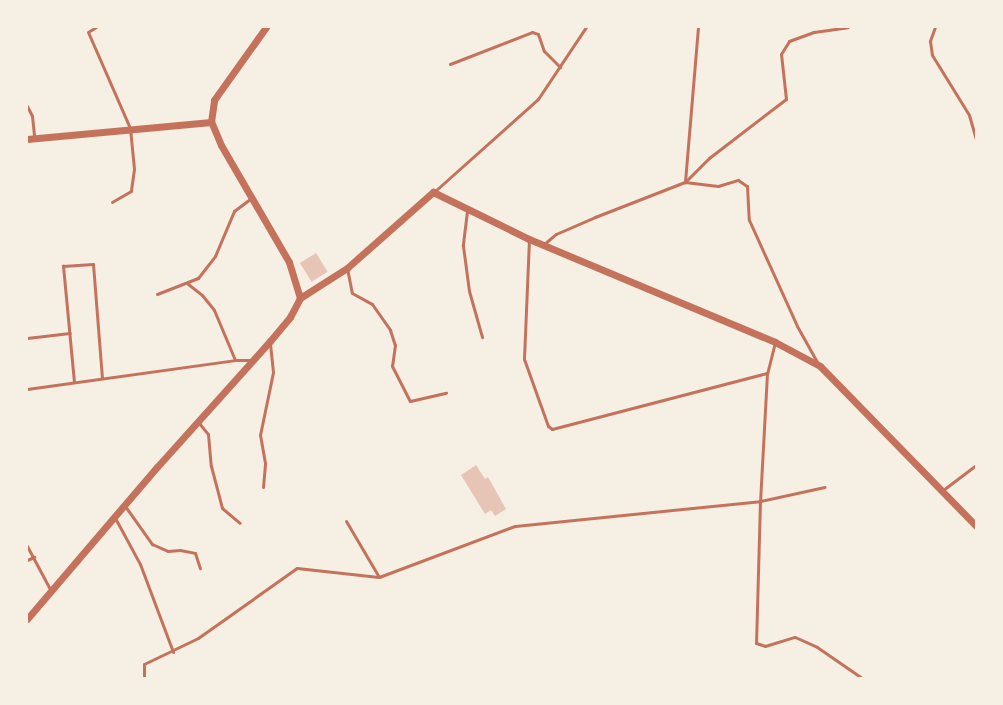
<!DOCTYPE html>
<style>
body{margin:0}
#map{position:relative;width:1003px;height:705px;overflow:hidden;background:#f6efe4;font-family:Karla,sans-serif}
div>[style]{position:absolute}
[style*='--x']{left:calc(var(--x)*1px);top:calc(var(--y)*1px);width:calc(var(--w)*1px);rotate:calc(var(--a)*1deg)}
.building>*{inset:0;background:#e6c5b7;transform-origin:0 0}
.service>*{height:3px;margin:-1.5px;padding:0 1.5px;transform-origin:1.5px;border-radius:1.5px;background:#c5725c}
.tertiary>*{height:7px;margin:-3.5px;padding:0 3.5px;transform-origin:3.5px;border-radius:3.5px;background:#c5725c}
span{translate:-50% -50%;white-space:nowrap;text-align:center;line-height:1.15;-webkit-text-stroke:6px #f6efe4;paint-order:stroke}
.frame{position:absolute;inset:0;border:28px solid #f6efe4;pointer-events:none}
</style>
<div id="map">
<div class="building">
<div style="left:316px;top:253px;width:22px;height:19px;rotate:58deg"></div>
<div style="clip-path:polygon(476px 465px,485px 479px,488px 477px,506px 509px,495px 516px,491px 510px,485px 514px,461px 475px)"></div>
</div>
<div class="service">
<div style="--x:96;--y:27;--w:9;--a:148"></div>
<div style="--x:88;--y:32;--w:105;--a:66.4"></div>
<div style="--x:130;--y:128;--w:41;--a:84.4"></div>
<div style="--x:134;--y:169;--w:22;--a:98"></div>
<div style="--x:131;--y:191;--w:22;--a:150"></div>
<div style="--x:698;--y:27;--w:156;--a:94.8"></div>
<div style="--x:685;--y:182;--w:33;--a:7"></div>
<div style="--x:718;--y:186;--w:21;--a:-17"></div>
<div style="--x:738;--y:180;--w:11;--a:34"></div>
<div style="--x:747;--y:186;--w:34;--a:87"></div>
<div style="--x:749;--y:220;--w:116;--a:65.6"></div>
<div style="--x:797;--y:326;--w:41;--a:60.9"></div>
<div style="--x:935;--y:27;--w:15;--a:110"></div>
<div style="--x:930;--y:41;--w:14;--a:82"></div>
<div style="--x:932;--y:55;--w:70;--a:58.3"></div>
<div style="--x:969;--y:115;--w:26;--a:74"></div>
<div style="--x:450;--y:64;--w:88;--a:-21.3"></div>
<div style="--x:532;--y:32;--w:6;--a:18"></div>
<div style="--x:538;--y:34;--w:18;--a:71"></div>
<div style="--x:544;--y:51;--w:23;--a:45"></div>
<div style="--x:27;--y:106;--w:11;--a:63"></div>
<div style="--x:32;--y:116;--w:20;--a:84"></div>
<div style="--x:435;--y:191;--w:138;--a:-41.8"></div>
<div style="--x:538;--y:99;--w:87;--a:-56.3"></div>
<div style="--x:467;--y:211;--w:35;--a:97"></div>
<div style="--x:463;--y:246;--w:45;--a:82.4"></div>
<div style="--x:469;--y:291;--w:48;--a:74.2"></div>
<div style="--x:529;--y:239;--w:120;--a:92.4"></div>
<div style="--x:524;--y:359;--w:71;--a:70.3"></div>
<div style="--x:548;--y:426;--w:5;--a:37"></div>
<div style="--x:552;--y:429;--w:222;--a:-14.6"></div>
<div style="--x:544;--y:244;--w:16;--a:-40"></div>
<div style="--x:556;--y:234;--w:43;--a:-23.6"></div>
<div style="--x:595;--y:217;--w:97;--a:-21.3"></div>
<div style="--x:685;--y:182;--w:34;--a:-45"></div>
<div style="--x:709;--y:158;--w:97;--a:-37.5"></div>
<div style="--x:786;--y:99;--w:45;--a:-96.3"></div>
<div style="--x:781;--y:54;--w:15;--a:-58"></div>
<div style="--x:789;--y:41;--w:27;--a:-20"></div>
<div style="--x:814;--y:32;--w:34;--a:-8"></div>
<div style="--x:347;--y:268;--w:25;--a:79"></div>
<div style="--x:352;--y:293;--w:23;--a:29"></div>
<div style="--x:372;--y:304;--w:32;--a:55"></div>
<div style="--x:390;--y:330;--w:16;--a:72"></div>
<div style="--x:395;--y:345;--w:21;--a:98"></div>
<div style="--x:392;--y:366;--w:39;--a:63"></div>
<div style="--x:410;--y:401;--w:37;--a:-13"></div>
<div style="--x:188;--y:284;--w:18;--a:38"></div>
<div style="--x:202;--y:295;--w:19;--a:51"></div>
<div style="--x:214;--y:310;--w:54;--a:67.2"></div>
<div style="--x:157;--y:294;--w:44;--a:-21.3"></div>
<div style="--x:198;--y:278;--w:28;--a:-52"></div>
<div style="--x:215;--y:256;--w:49;--a:-67.1"></div>
<div style="--x:234;--y:211;--w:20;--a:-37"></div>
<div style="--x:27;--y:338;--w:43;--a:-6.6"></div>
<div style="--x:775;--y:342;--w:32;--a:104"></div>
<div style="--x:767;--y:373;--w:128;--a:93.1"></div>
<div style="--x:760;--y:501;--w:142;--a:91.6"></div>
<div style="--x:756;--y:643;--w:9;--a:18"></div>
<div style="--x:765;--y:646;--w:31;--a:-17"></div>
<div style="--x:795;--y:637;--w:24;--a:24"></div>
<div style="--x:817;--y:647;--w:55;--a:34.6"></div>
<div style="--x:74;--y:382;--w:117;--a:-95.4"></div>
<div style="--x:63;--y:266;--w:30;--a:-4"></div>
<div style="--x:93;--y:264;--w:114;--a:85.5"></div>
<div style="--x:27;--y:389;--w:210;--a:-7.9"></div>
<div style="--x:235;--y:360;--w:16;--a:0"></div>
<div style="--x:199;--y:423;--w:14;--a:51"></div>
<div style="--x:208;--y:434;--w:32;--a:85"></div>
<div style="--x:211;--y:466;--w:43;--a:75.3"></div>
<div style="--x:222;--y:508;--w:23;--a:40"></div>
<div style="--x:263;--y:487;--w:24;--a:-85"></div>
<div style="--x:265;--y:463;--w:28;--a:-100"></div>
<div style="--x:260;--y:435;--w:64;--a:-78.3"></div>
<div style="--x:273;--y:372;--w:29;--a:-96"></div>
<div style="--x:943;--y:490;--w:41;--a:-37.1"></div>
<div style="--x:125;--y:506;--w:47;--a:54.6"></div>
<div style="--x:152;--y:544;--w:17;--a:24"></div>
<div style="--x:168;--y:551;--w:12;--a:-5"></div>
<div style="--x:180;--y:550;--w:15;--a:11"></div>
<div style="--x:195;--y:553;--w:16;--a:72"></div>
<div style="--x:114;--y:516;--w:55;--a:61.6"></div>
<div style="--x:140;--y:564;--w:94;--a:69.4"></div>
<div style="--x:346;--y:521;--w:65;--a:59.5"></div>
<div style="--x:27;--y:546;--w:49;--a:61.9"></div>
<div style="--x:27;--y:560;--w:8;--a:-23"></div>
<div style="--x:144;--y:678;--w:14;--a:-90"></div>
<div style="--x:144;--y:664;--w:60;--a:-25.7"></div>
<div style="--x:198;--y:638;--w:121;--a:-35.3"></div>
<div style="--x:297;--y:568;--w:82;--a:6.3"></div>
<div style="--x:379;--y:577;--w:145;--a:-20.6"></div>
<div style="--x:515;--y:526;--w:246;--a:-5.8"></div>
<div style="--x:760;--y:501;--w:66;--a:-12.3"></div>
</div>
<div class="tertiary">
<div style="--x:27;--y:139;--w:185;--a:-5.3"></div>
<div style="--x:300;--y:298;--w:56;--a:-32.6"></div>
<div style="--x:347;--y:268;--w:115;--a:-41.5"></div>
<div style="--x:433;--y:192;--w:107;--a:26.1"></div>
<div style="--x:529;--y:239;--w:267;--a:22.7"></div>
<div style="--x:775;--y:342;--w:51;--a:28.1"></div>
<div style="--x:820;--y:366;--w:223;--a:45.7"></div>
<div style="--x:27;--y:619;--w:200;--a:-49.5"></div>
<div style="--x:157;--y:467;--w:169;--a:-48.1"></div>
<div style="--x:270;--y:341;--w:31;--a:-50"></div>
<div style="--x:290;--y:317;--w:21;--a:-62"></div>
<div style="--x:300;--y:298;--w:38;--a:-107"></div>
<div style="--x:289;--y:262;--w:135;--a:-120.2"></div>
<div style="--x:221;--y:145;--w:25;--a:-113"></div>
<div style="--x:211;--y:122;--w:22;--a:-82"></div>
<div style="--x:214;--y:100;--w:90;--a:-54.5"></div>
</div>
<div class="frame"></div>
</div>
